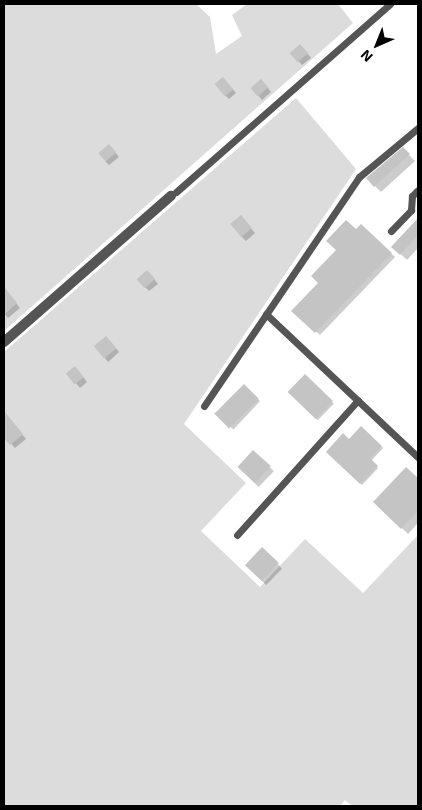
<!DOCTYPE html>
<style>
body{margin:0}
#map{position:relative;width:422px;height:810px;overflow:hidden;background:#fff;font-family:"Exo 2",sans-serif}
div>[style]{position:absolute}
[style*='--x']{left:calc(var(--x)*1px);top:calc(var(--y)*1px);width:calc(var(--w)*1px);rotate:calc(var(--a)*1deg)}
.green>*{inset:0;background:#dcdcdc}
.shadow>*{inset:0;background:#0003;transform-origin:0 0}
.building>*{inset:0;background:#c4c4c4;transform-origin:0 0}
.service>*{height:7px;margin:-3.5px;padding:0 3.5px;transform-origin:3.5px;border-radius:3.5px;background:#555}
.minor>*{height:10px;margin:-5px;padding:0 5px;transform-origin:5px;border-radius:5px;background:#555}
span{translate:-50% -50%;white-space:nowrap;text-align:center;line-height:1.15;-webkit-text-stroke:4px #fff;paint-order:stroke}
.frame{position:absolute;inset:0;border:5px solid #000;pointer-events:none}
.north{position:absolute;left:352px;top:20px;width:50px;height:50px;-webkit-text-stroke:4px #fff;paint-order:stroke;rotate:224deg;font-size:14px;font-weight:700;line-height:20px;text-align:center;color:#000}
.north::after{content:'';display:block;margin:auto;width:18px;height:22px;background:#000;clip-path:polygon(50% 0,100% 100%,50% 72%,0 100%)}
</style>
<div id="map">
<div class="green">
<div style="clip-path:polygon(4px 4px,196px 4px,210px 17px,216px 54px,242px 36px,232px 15px,247px 4px,338px 4px,353px 23px,4px 331px)"></div>
<div style="clip-path:polygon(296px 98px,356px 169px,184px 424px,246px 483px,201px 531px,260px 587px,305px 539px,363px 593px,418px 535px,418px 806px,352px 806px,345px 800px,340px 806px,4px 806px,4px 352px)"></div>
</div>
<div class="shadow">
<div style="clip-path:polygon(304px 49px,311px 58px,302px 65px,291px 53px)"></div>
<div style="clip-path:polygon(227px 83px,236px 93px,229px 99px,225px 95px)"></div>
<div style="clip-path:polygon(265px 84px,271px 92px,262px 100px,252px 88px)"></div>
<div style="clip-path:polygon(403px 149px,415px 161px,381px 192px,375px 186px)"></div>
<div style="clip-path:polygon(113px 150px,119px 157px,109px 165px,105px 161px)"></div>
<div style="clip-path:polygon(418px 220px,418px 248px,407px 260px,393px 247px)"></div>
<div style="clip-path:polygon(245px 221px,255px 233px,246px 241px,242px 237px)"></div>
<div style="clip-path:polygon(361px 225px,395px 257px,320px 335px,293px 311px,320px 283px,338px 250px)"></div>
<div style="clip-path:polygon(151px 275px,158px 284px,149px 291px,138px 279px)"></div>
<div style="clip-path:polygon(4px 288px,20px 308px,8px 318px,4px 313px)"></div>
<div style="clip-path:polygon(110px 341px,119px 352px,108px 362px,105px 358px)"></div>
<div style="clip-path:polygon(79px 372px,87px 382px,80px 388px,68px 374px)"></div>
<div style="left:305px;top:376px;width:40px;height:23px;rotate:44deg"></div>
<div style="left:244px;top:386px;width:22px;height:39px;rotate:43deg"></div>
<div style="clip-path:polygon(9px 419px,26px 439px,15px 448px,4px 436px,4px 424px)"></div>
<div style="clip-path:polygon(361px 428px,383px 448px,371px 461px,378px 468px,362px 485px,328px 452px,349px 441px)"></div>
<div style="left:253px;top:451px;width:29px;height:22px;rotate:44deg"></div>
<div style="clip-path:polygon(406px 469px,418px 480px,418px 523px,408px 534px,375px 502px)"></div>
<div style="left:262px;top:549px;width:28px;height:23px;rotate:44deg"></div>
</div>
<div class="building">
<div style="left:300px;top:44px;width:12px;height:14px;rotate:48deg"></div>
<div style="left:223px;top:77px;width:16px;height:11px;rotate:50deg"></div>
<div style="left:261px;top:79px;width:11px;height:14px;rotate:49deg"></div>
<div style="left:109px;top:144px;width:11px;height:14px;rotate:49deg"></div>
<div style="clip-path:polygon(403px 147px,410px 154px,374px 187px,366px 178px)"></div>
<div style="left:241px;top:215px;width:17px;height:14px;rotate:50deg"></div>
<div style="clip-path:polygon(418px 218px,418px 235px,400px 255px,391px 247px)"></div>
<div style="clip-path:polygon(346px 220px,356px 229px,361px 224px,392px 253px,315px 333px,291px 311px,318px 283px,311px 276px,336px 250px,326px 241px)"></div>
<div style="left:147px;top:270px;width:12px;height:14px;rotate:48deg"></div>
<div style="clip-path:polygon(4px 287px,17px 303px,4px 315px)"></div>
<div style="left:106px;top:336px;width:16px;height:16px;rotate:50deg"></div>
<div style="left:75px;top:366px;width:14px;height:12px;rotate:51deg"></div>
<div style="left:305px;top:374px;width:39px;height:25px;rotate:44deg"></div>
<div style="left:244px;top:384px;width:21px;height:42px;rotate:45deg"></div>
<div style="clip-path:polygon(4px 411px,23px 434px,10px 445px,4px 438px)"></div>
<div style="clip-path:polygon(361px 426px,382px 446px,370px 458px,378px 466px,360px 484px,326px 452px,343px 433px,349px 439px)"></div>
<div style="left:253px;top:450px;width:24px;height:23px;rotate:42deg"></div>
<div style="clip-path:polygon(406px 467px,418px 478px,418px 511px,401px 529px,373px 502px)"></div>
<div style="left:262px;top:547px;width:23px;height:25px;rotate:43deg"></div>
</div>
<div class="service">
<div style="--x:176;--y:192;--w:285;--a:-41.3"></div>
<div style="--x:391;--y:231;--w:29;--a:-46"></div>
<div style="--x:411;--y:210;--w:14;--a:-86"></div>
<div style="--x:412;--y:196;--w:8;--a:-45"></div>
<div style="--x:266;--y:314;--w:209;--a:43.3"></div>
<div style="--x:204;--y:406;--w:277;--a:-55.9"></div>
<div style="--x:359;--y:177;--w:77;--a:-39.7"></div>
<div style="--x:237;--y:535;--w:181;--a:-48.1"></div>
</div>
<div class="minor">
<div style="--x:4;--y:342;--w:222;--a:-41.2"></div>
</div>
<div class="frame"></div>
<div class="north">N</div>
</div>
